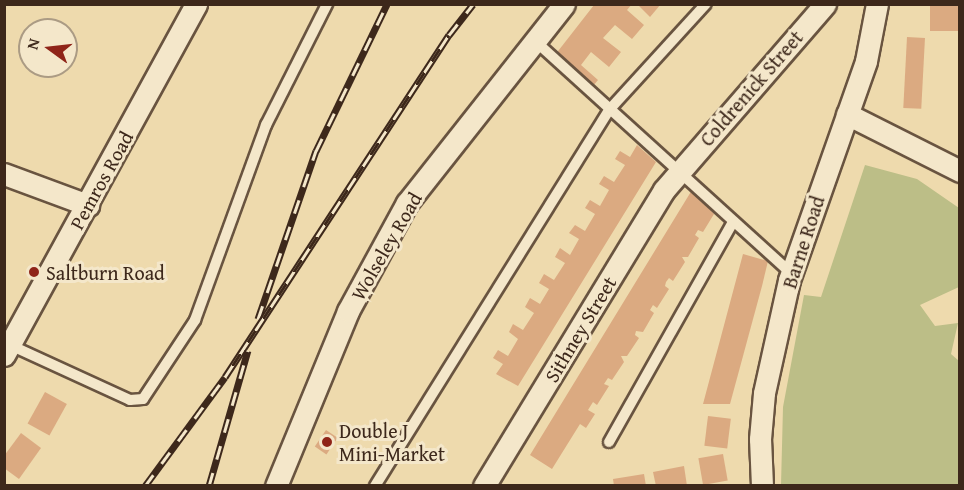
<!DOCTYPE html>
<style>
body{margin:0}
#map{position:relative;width:964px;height:490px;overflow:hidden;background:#eedaad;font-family:"Gentium Book Plus",serif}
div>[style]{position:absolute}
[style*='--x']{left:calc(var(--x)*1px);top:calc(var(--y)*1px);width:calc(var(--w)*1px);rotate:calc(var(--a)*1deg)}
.green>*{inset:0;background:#bcbe87}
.building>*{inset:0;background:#dbaa81;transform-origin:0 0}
.roads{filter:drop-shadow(2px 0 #695440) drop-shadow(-2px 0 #695440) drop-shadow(0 2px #695440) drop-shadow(0 -2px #695440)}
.lane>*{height:10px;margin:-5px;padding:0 5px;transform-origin:5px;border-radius:5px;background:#f4e7ca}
.street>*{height:21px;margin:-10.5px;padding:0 10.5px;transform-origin:10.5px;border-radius:10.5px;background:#f4e7ca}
.rail>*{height:7px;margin-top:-3.5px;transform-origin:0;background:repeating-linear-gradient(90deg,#f4e7ca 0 14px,#3d281b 0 28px);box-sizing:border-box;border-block:2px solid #3d281b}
.dots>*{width:16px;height:16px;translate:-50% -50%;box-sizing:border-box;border:3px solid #f4e7ca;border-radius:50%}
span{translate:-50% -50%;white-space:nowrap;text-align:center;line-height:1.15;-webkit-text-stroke:6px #f4e7ca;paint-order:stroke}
.street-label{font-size:20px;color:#3d281b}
.poi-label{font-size:20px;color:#3d281b}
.left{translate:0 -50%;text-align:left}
.frame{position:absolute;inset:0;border:6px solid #3d281b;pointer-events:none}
.north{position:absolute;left:18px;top:18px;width:60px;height:60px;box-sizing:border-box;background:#f4e7ca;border:2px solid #ab9b84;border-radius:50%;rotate:285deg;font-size:16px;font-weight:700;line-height:24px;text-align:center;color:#3d281b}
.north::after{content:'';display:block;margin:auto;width:21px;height:27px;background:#8f2418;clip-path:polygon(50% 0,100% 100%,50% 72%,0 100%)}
</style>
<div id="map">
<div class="green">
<div style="clip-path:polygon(865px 165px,917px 179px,959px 208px,959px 287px,920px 305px,935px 326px,958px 323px,951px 354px,959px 361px,959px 485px,781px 485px,783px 407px,804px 295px,821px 297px)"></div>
</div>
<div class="building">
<div style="clip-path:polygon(632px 4px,627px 10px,644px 25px,632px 39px,615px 25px,603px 38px,621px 52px,609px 67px,591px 52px,581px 65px,598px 80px,593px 86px,555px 55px,594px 5px)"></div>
<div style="clip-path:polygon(637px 4px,661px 4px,650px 17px)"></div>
<div style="left:930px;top:4px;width:30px;height:27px"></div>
<div style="left:907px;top:37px;width:18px;height:71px;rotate:3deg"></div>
<div style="clip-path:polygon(637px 145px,656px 162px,518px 386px,496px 374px,503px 364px,493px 358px,498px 350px,508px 356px,518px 339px,509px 332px,513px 324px,523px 330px,534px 313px,525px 307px,530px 298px,540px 304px,549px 289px,539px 283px,544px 274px,554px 280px,565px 263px,555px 257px,560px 248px,570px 255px,579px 239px,569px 233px,575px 225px,585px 231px,595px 214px,585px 208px,590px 200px,600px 206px,609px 190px,599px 184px,604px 176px,614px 182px,625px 165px,615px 159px,620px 151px,630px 157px)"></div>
<div style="clip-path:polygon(692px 190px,714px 214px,703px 232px,698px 230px,695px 235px,699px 238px,688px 257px,682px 257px,685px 262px,673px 281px,669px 278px,666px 282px,665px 286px,669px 289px,657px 308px,653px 305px,650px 310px,654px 313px,643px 332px,636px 331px,635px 335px,639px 338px,627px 356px,621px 356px,624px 362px,612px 380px,608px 378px,604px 384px,609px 386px,597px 405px,593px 402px,588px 410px,595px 414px,586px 428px,580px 424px,552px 469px,530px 455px)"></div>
<div style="clip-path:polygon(743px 254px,768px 261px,762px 286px,730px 404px,703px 404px)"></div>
<div style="left:45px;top:392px;width:25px;height:36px;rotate:29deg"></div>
<div style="left:708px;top:416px;width:23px;height:30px;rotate:7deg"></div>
<div style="left:326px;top:430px;width:14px;height:20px;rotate:34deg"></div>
<div style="clip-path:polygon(21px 433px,41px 448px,19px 479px,4px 468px,4px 456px)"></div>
<div style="left:723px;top:454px;width:27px;height:25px;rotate:80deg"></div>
<div style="clip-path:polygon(684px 466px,687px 486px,656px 486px,653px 472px)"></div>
<div style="clip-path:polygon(644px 474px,646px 486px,614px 486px,613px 479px)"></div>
</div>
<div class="roads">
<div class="lane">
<div style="--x:534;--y:40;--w:347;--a:42.2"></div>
<div style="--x:10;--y:345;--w:132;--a:24.6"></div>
<div style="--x:130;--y:400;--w:13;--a:-4"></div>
<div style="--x:143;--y:399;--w:95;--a:-56.6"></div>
<div style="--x:195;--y:320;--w:208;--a:-70"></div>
<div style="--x:266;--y:125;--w:136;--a:-63.2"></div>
<div style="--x:609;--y:442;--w:253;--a:-60.6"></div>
<div style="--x:375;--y:486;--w:444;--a:-58.1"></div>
<div style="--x:610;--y:109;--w:142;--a:-47.6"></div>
</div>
<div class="street">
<div style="--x:847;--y:114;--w:127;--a:26.8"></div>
<div style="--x:4;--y:174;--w:90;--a:20.3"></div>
<div style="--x:4;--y:355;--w:400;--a:-61.3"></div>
<div style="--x:276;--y:486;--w:189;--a:-67.6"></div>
<div style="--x:348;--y:311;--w:123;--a:-61.4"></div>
<div style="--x:407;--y:203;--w:253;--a:-51.7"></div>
<div style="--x:484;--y:486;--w:346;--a:-58.7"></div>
<div style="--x:664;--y:190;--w:246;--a:-49.1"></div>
<div style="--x:762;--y:486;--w:47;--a:-92.4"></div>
<div style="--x:760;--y:439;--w:46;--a:-85"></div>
<div style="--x:764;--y:393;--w:116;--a:-77.5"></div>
<div style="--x:789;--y:280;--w:232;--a:-70.6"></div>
<div style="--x:866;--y:61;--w:58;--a:-79.1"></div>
</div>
</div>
<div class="rail">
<div style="--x:258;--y:319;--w:178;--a:-71"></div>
<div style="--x:316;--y:151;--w:163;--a:-64.2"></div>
<div style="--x:145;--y:486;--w:135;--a:-53.7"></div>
<div style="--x:225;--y:377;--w:409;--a:-56.8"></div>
<div style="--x:449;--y:35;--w:39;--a:-52"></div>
<div style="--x:209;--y:486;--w:141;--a:-74"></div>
</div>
<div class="dots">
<div style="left:34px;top:272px;background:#8f2418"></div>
<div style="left:327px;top:442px;background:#8f2418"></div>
</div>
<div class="street-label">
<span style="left:751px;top:88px;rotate:-49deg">Coldrenick Street</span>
<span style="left:101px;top:180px;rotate:-61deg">Pemros Road</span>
<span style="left:803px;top:242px;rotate:-72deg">Barne Road</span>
<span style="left:386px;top:246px;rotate:-60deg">Wolseley Road</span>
<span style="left:580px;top:329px;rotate:-59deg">Sithney Street</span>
</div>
<div class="poi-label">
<span class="left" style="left:46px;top:272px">Saltburn Road</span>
<span class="left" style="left:339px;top:442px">Double J<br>Mini-Market</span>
</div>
<div class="frame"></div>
<div class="north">N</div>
</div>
